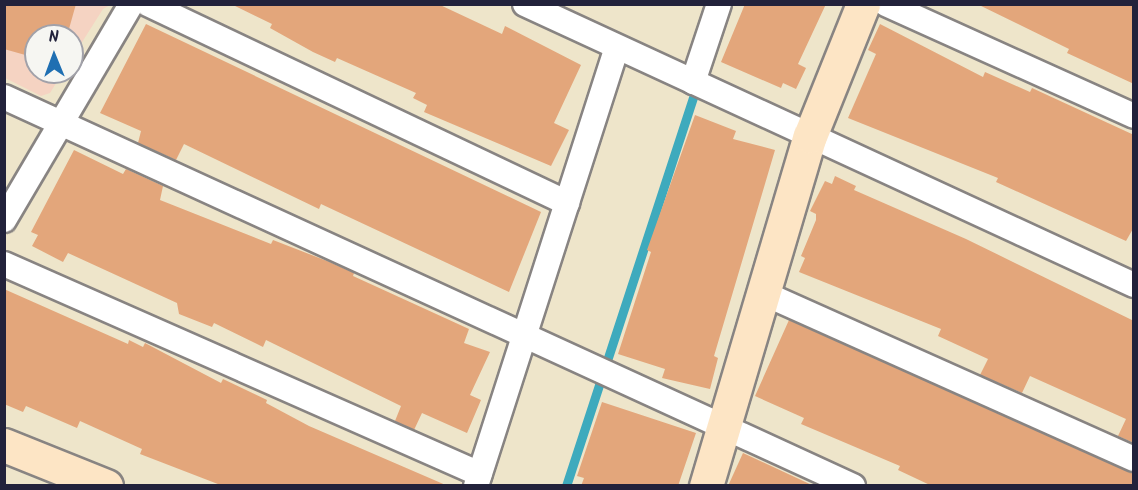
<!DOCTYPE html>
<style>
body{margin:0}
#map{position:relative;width:1138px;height:490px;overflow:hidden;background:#eee5ca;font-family:Kalam,sans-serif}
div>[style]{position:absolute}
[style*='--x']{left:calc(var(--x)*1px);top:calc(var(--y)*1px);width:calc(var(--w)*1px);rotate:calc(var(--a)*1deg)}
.built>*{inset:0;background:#f5d3c2}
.stream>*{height:9px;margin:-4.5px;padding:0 4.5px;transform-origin:4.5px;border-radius:4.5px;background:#3eaabd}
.building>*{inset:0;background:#e3a67b}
.roads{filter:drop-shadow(2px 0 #888482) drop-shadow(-2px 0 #888482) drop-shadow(0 2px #888482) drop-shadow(0 -2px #888482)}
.street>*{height:24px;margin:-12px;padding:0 12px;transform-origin:12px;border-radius:12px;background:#fff}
.secondary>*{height:33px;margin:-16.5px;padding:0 16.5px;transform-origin:16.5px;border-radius:16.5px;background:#fde5c5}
span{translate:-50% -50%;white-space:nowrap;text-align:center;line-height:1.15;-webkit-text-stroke:4.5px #f6f6f2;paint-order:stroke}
.frame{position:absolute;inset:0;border:6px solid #22223b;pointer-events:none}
.north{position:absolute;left:24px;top:24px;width:60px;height:60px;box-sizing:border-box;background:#f6f6f2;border:2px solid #a1a1a9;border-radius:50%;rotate:359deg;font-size:16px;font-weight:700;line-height:24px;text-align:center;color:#22223b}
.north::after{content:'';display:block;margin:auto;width:21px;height:27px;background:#1f6fb2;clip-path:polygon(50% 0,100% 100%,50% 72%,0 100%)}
</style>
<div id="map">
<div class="built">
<div style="clip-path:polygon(4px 5px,110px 5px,103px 9px,72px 58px,72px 36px,36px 36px,36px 72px,63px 72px,50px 93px,41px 96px,5px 78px)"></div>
</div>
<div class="stream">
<div style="--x:566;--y:486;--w:421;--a:-71.9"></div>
</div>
<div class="building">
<div style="clip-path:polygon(4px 4px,76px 4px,67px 36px,36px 36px,36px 58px,4px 49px)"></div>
<div style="clip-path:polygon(231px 4px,438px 4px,502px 34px,505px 26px,581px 65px,554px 123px,569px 130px,551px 166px,424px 112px,427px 105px,413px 98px,416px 93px,337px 58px,335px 62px,313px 52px,270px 28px,272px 24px)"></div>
<div style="clip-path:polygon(745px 4px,826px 4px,798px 64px,806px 68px,796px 89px,783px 83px,781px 88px,721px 62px)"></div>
<div style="clip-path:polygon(977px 4px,1134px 4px,1134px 84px,1067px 53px,1069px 49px)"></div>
<div style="clip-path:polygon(146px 24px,541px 212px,509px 292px,321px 204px,319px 209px,184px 144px,176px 160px,138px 143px,141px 131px,100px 113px)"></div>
<div style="clip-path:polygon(880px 24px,983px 77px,985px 72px,1030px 92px,1032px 88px,1134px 135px,1134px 227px,1126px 241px,996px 182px,998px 178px,848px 118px,876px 54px,868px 50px)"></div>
<div style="clip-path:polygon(695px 115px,736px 131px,733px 139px,775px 150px,714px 356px,718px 358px,710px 389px,662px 378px,665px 369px,618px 354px,651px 252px,647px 250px)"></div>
<div style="clip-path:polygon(74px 150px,123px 174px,126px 169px,163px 186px,160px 200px,271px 244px,273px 240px,327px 261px,354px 273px,353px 276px,469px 329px,464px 343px,490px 352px,470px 395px,481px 400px,467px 433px,422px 413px,414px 430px,395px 421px,401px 406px,266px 340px,263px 347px,214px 323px,212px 327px,179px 314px,177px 303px,68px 253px,63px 262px,32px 246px,38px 235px,31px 232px)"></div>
<div style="clip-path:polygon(835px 176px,856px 186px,854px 190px,966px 239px,1134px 321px,1134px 443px,1118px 436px,1126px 419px,1030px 376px,1022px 393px,980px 375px,988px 359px,938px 336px,941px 329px,799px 272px,805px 258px,801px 256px,816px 220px,816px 214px,810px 211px,825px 181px,832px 184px)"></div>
<div style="clip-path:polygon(4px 289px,128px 344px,129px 340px,143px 347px,145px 343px,221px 383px,223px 379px,267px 400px,266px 403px,309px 426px,448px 486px,223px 486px,140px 454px,142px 449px,80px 421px,77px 428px,26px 406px,23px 412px,4px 404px)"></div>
<div style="clip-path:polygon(789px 320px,1134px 473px,1134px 486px,932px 486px,898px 470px,900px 466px,801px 424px,804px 418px,755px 396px)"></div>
<div style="clip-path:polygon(602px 402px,696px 433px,678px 486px,581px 486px,584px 478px,577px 476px)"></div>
<div style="clip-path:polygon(743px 453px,814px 486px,728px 486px)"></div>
</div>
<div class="roads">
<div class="street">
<div style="--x:148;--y:4;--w:464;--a:25.4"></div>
<div style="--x:525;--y:4;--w:671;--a:24.77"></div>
<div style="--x:886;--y:4;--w:272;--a:24.3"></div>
<div style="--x:693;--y:82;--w:82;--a:-71.6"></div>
<div style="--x:4;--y:97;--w:934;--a:24.62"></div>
<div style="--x:4;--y:220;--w:251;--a:-59.5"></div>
<div style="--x:4;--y:264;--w:520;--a:23.81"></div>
<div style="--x:763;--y:293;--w:406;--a:24.1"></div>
<div style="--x:476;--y:486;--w:461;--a:-72.2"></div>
</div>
<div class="secondary">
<div style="--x:4;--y:445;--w:110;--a:21.9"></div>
<div style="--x:706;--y:486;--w:365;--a:-73.5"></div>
<div style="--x:810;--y:136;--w:142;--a:-68.1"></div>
</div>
</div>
<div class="frame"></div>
<div class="north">N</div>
</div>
